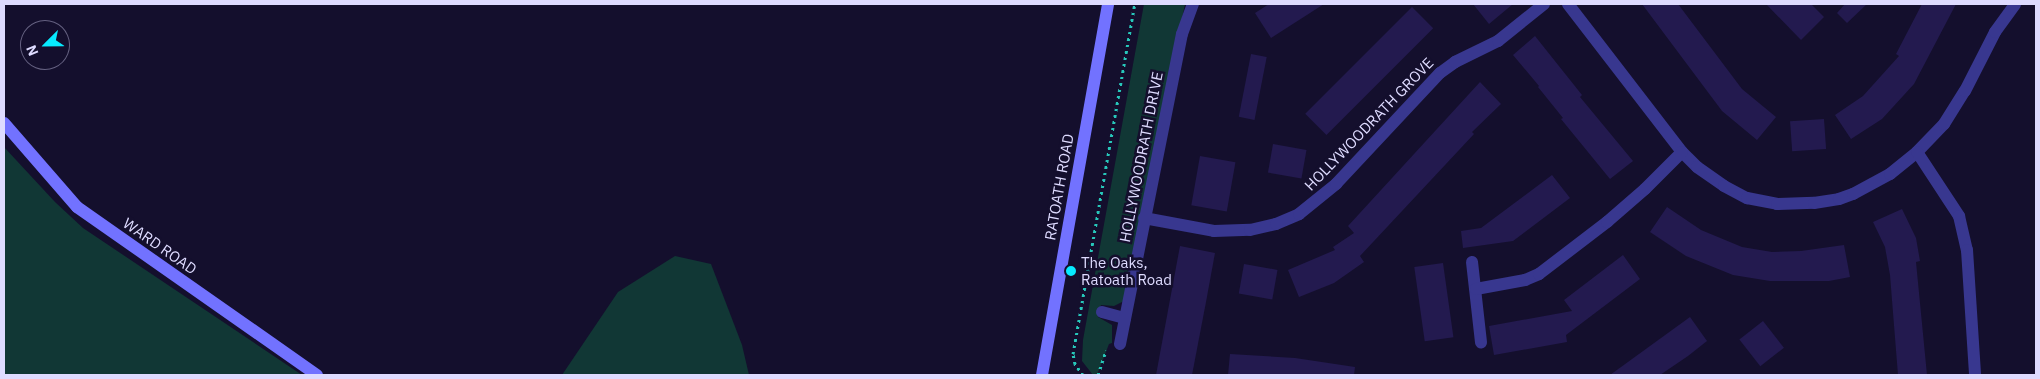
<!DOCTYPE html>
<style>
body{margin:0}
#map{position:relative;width:2040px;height:379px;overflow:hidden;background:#140f2d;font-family:"IBM Plex Sans",sans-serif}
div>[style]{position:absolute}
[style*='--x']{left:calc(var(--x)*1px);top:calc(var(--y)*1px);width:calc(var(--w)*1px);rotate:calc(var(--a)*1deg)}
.green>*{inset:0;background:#113735}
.building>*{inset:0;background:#231a4f;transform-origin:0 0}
.path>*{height:3px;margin-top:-1.5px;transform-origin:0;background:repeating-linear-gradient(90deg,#27c7ba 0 2.5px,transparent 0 6.5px)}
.street>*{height:12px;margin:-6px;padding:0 6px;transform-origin:6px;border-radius:6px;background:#38378f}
.secondary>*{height:12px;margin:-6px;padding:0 6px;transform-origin:6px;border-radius:6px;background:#7272ff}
.dots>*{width:14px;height:14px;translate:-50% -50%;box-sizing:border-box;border:2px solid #140f2d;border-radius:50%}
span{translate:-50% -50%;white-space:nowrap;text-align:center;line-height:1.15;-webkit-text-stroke:5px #140f2d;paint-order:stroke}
.street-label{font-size:15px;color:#dedbff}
.poi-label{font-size:15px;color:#dedbff}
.left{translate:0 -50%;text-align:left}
.frame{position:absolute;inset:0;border:5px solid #dedbff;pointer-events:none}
.north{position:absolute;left:20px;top:20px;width:50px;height:50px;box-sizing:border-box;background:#140f2d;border:1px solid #656181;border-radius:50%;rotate:247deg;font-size:14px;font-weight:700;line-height:20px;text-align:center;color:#dedbff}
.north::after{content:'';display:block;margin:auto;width:18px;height:22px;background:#07ebff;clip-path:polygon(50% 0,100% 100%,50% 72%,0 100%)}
</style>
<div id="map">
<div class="green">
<div style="clip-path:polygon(1144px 4px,1185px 4px,1124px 301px,1114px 306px,1101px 305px,1098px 317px,1112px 325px,1112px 343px,1109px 344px,1097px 375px,1093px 375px,1082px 361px,1083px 340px)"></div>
<div style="clip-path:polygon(4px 147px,55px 202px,83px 228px,302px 375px,4px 375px)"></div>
<div style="clip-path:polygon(675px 256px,711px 264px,742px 345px,749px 375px,562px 375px,618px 292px)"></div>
</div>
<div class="building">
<div style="clip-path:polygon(1269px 4px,1324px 4px,1271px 38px,1255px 13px)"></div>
<div style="clip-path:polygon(1473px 4px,1513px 4px,1489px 24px)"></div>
<div style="clip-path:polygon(1642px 4px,1678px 4px,1742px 89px,1776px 117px,1757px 140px,1722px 111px)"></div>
<div style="clip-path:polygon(1766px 4px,1811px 4px,1824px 17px,1801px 40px)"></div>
<div style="clip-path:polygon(1845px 4px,1867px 4px,1847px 23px,1837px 13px)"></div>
<div style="clip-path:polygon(1922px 4px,1956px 4px,1914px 84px,1882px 119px,1851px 139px,1835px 115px,1863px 96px,1899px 56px,1896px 54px)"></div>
<div style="left:1412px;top:7px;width:30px;height:151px;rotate:45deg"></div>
<div style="clip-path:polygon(1535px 36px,1582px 95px,1580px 97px,1633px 161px,1610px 179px,1561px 119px,1563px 118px,1538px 87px,1539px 86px,1513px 55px)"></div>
<div style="left:1251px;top:54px;width:16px;height:64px;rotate:11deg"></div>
<div style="clip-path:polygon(1480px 82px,1501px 104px,1472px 132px,1474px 134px,1360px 256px,1364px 262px,1334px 283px,1299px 297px,1288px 270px,1335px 250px,1333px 247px,1354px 233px,1348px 226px)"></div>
<div style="left:1824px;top:119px;width:30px;height:34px;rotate:86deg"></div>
<div style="left:1273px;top:144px;width:34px;height:29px;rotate:10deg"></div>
<div style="left:1200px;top:156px;width:36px;height:50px;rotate:10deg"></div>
<div style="clip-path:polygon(1552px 175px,1570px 198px,1513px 241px,1463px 248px,1461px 231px,1481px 228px)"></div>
<div style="clip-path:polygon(1667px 207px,1701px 230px,1742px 247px,1772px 252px,1801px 251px,1844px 245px,1850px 277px,1829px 281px,1770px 281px,1733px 275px,1686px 256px,1650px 232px)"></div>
<div style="clip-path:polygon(1902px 209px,1916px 238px,1920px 261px,1916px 262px,1927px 375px,1898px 375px,1890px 275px,1885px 247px,1873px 222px)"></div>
<div style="clip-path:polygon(1180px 246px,1215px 253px,1206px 302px,1192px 375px,1156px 375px)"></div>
<div style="clip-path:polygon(1623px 255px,1640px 279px,1566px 335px,1567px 342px,1494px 355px,1489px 326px,1572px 311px,1564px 300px)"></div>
<div style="left:1443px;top:263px;width:75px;height:29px;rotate:82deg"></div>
<div style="left:1244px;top:264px;width:34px;height:30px;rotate:10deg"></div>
<div style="clip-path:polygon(1690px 317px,1707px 341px,1688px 356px,1660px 375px,1610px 375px)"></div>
<div style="left:1763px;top:321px;width:34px;height:30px;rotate:52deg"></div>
<div style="clip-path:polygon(1230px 354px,1295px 358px,1355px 367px,1354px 375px,1228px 375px)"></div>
</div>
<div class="path">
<div style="--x:1083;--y:375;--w:14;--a:-126"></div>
<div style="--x:1075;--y:364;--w:10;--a:-101"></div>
<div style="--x:1073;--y:354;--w:355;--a:-80"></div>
<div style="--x:1098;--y:375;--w:26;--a:-72"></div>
</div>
<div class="street">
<div style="--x:1568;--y:4;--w:187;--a:52.4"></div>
<div style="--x:1682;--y:152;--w:21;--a:45"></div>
<div style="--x:1697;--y:167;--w:33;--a:35"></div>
<div style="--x:1724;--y:186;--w:26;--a:28"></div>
<div style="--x:1747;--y:198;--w:31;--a:11"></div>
<div style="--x:1777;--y:204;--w:37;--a:-2"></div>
<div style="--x:1814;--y:203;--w:25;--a:-9"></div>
<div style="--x:1839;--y:199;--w:15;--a:-20"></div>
<div style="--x:1853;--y:194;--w:42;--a:-28.4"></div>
<div style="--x:1890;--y:174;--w:35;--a:-39"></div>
<div style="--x:1917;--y:152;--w:39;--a:-46"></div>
<div style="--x:1944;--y:124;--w:39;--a:-58"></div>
<div style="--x:1965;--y:91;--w:66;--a:-63"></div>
<div style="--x:1995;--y:32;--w:34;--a:-54"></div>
<div style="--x:1917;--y:152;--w:77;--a:56.7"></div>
<div style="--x:1959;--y:216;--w:35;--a:77"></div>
<div style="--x:1967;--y:250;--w:125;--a:86.3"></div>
<div style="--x:1144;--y:218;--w:71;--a:10.5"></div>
<div style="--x:1214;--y:231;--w:36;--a:-2"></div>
<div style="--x:1250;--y:230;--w:27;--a:-13"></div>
<div style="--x:1276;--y:224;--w:25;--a:-23"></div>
<div style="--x:1299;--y:214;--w:48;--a:-39"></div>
<div style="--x:1336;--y:184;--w:152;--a:-46.9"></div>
<div style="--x:1440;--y:73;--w:19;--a:-36"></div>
<div style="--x:1455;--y:62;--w:48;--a:-26"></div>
<div style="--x:1498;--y:41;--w:59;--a:-38.8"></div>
<div style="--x:1472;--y:262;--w:81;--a:83.6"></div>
<div style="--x:1476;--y:289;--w:50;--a:-10.4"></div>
<div style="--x:1525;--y:280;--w:15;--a:-23"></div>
<div style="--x:1539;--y:274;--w:86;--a:-37.4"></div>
<div style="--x:1607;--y:222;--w:50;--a:-41"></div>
<div style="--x:1645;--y:189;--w:52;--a:-45"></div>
<div style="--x:1102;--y:312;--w:24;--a:15"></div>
<div style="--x:1120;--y:344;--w:316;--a:-78.7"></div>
<div style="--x:1182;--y:34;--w:32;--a:-70"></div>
</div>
<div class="secondary">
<div style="--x:4;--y:123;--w:111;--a:49"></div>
<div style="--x:77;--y:207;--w:293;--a:35"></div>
<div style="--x:1042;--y:375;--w:377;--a:-79.9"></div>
</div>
<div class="dots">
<div style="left:1071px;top:271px;background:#07ebff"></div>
</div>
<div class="street-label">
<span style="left:1369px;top:124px;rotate:-46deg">HOLLYWOODRATH GROVE</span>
<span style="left:1141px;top:157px;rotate:-79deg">HOLLYWOODRATH DRIVE</span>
<span style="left:1059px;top:187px;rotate:-80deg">RATOATH ROAD</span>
<span style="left:160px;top:246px;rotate:35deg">WARD ROAD</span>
</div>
<div class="poi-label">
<span class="left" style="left:1081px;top:271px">The Oaks,<br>Ratoath Road</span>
</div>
<div class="frame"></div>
<div class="north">N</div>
</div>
